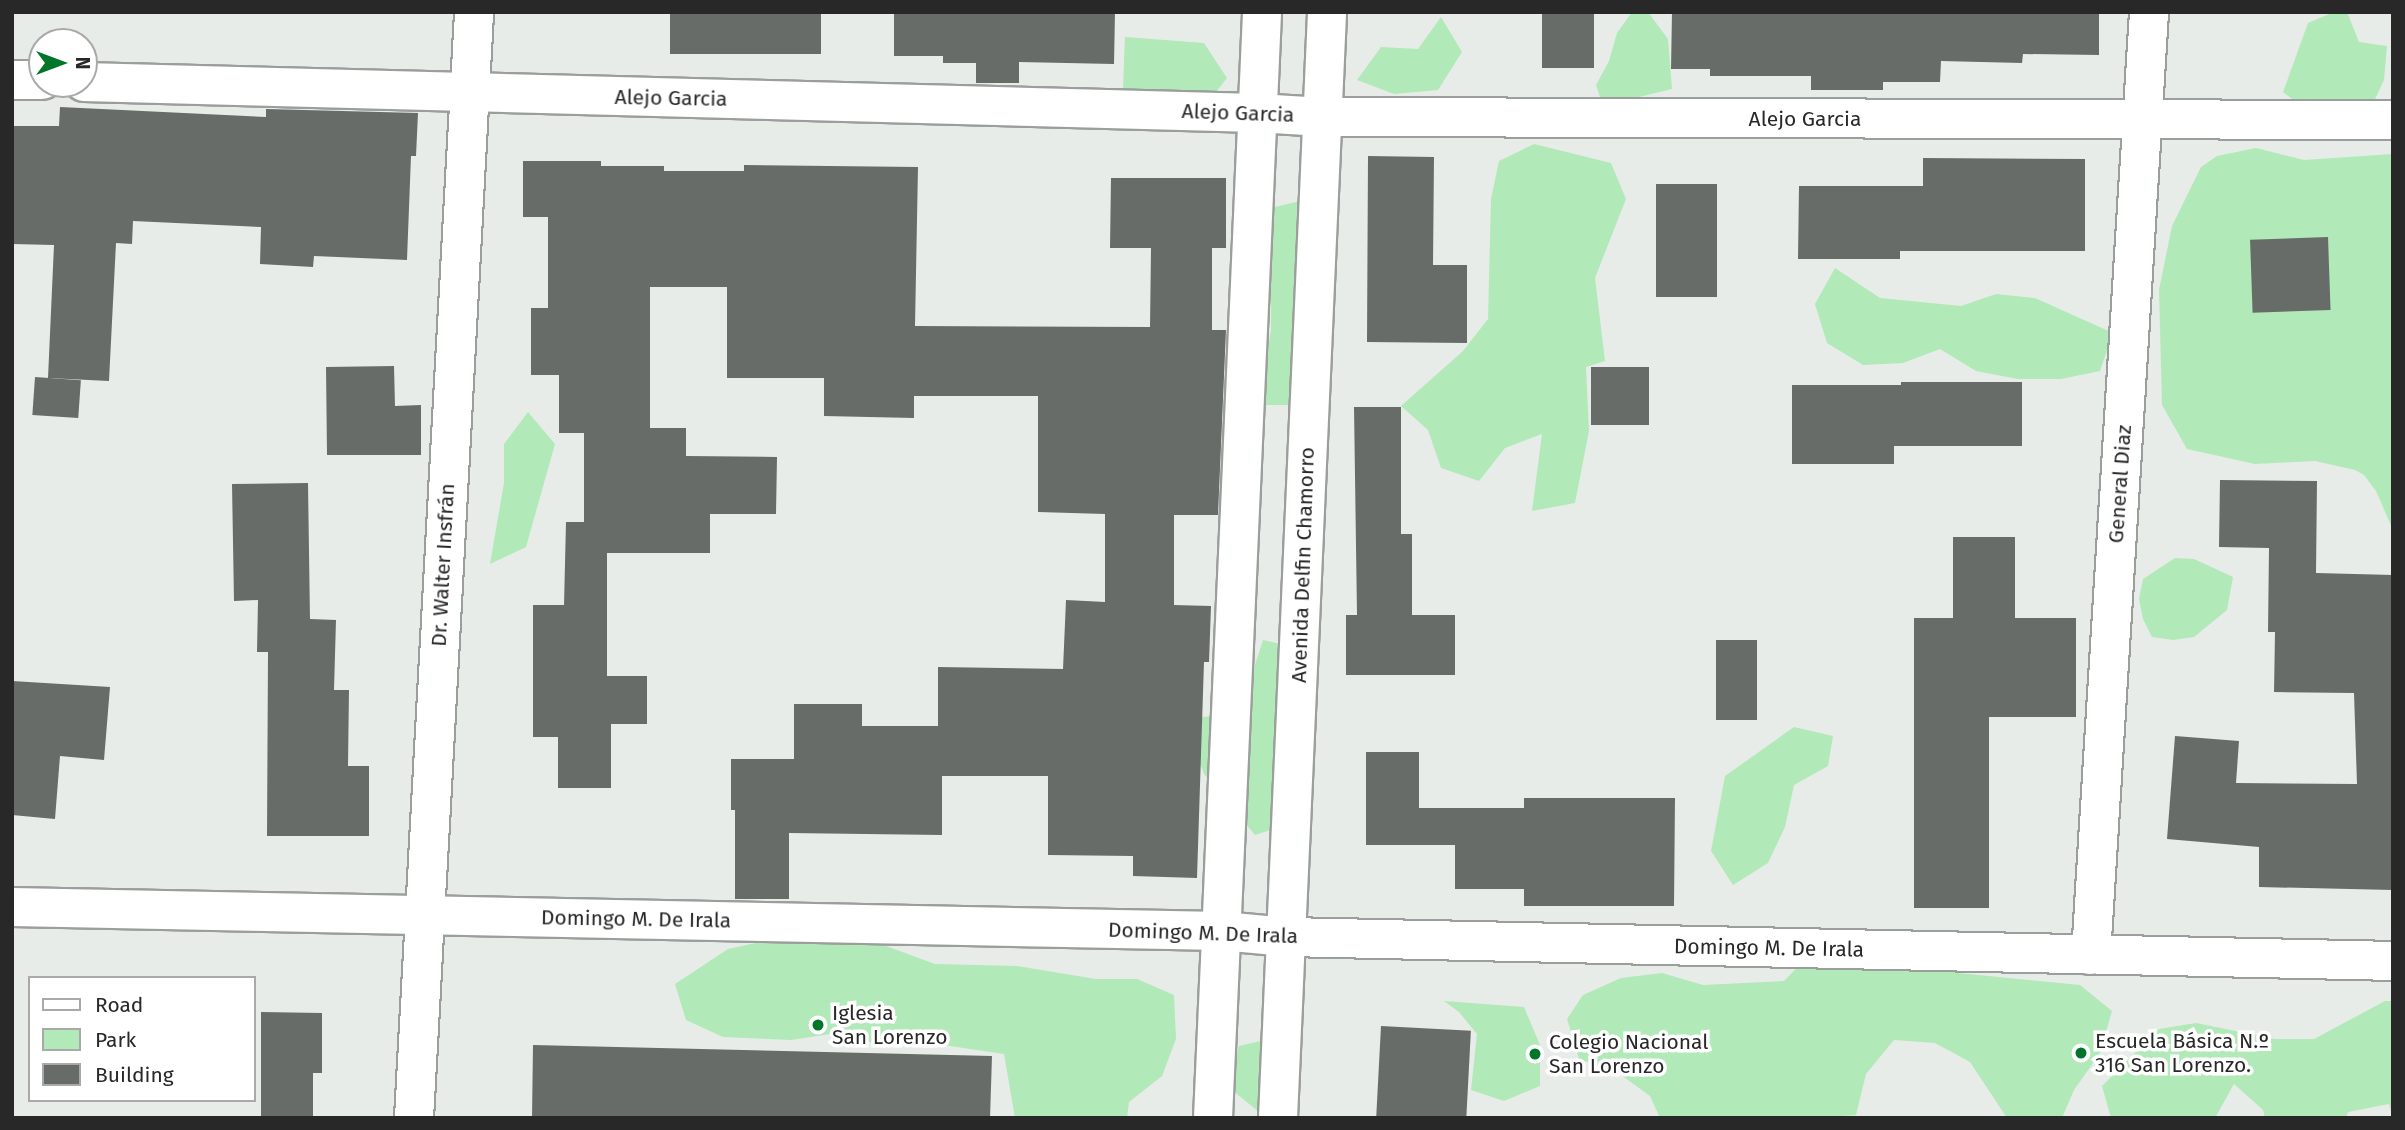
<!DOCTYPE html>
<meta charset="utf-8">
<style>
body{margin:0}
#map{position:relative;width:2405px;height:1130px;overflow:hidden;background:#e7ece8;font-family:"Fira Sans",sans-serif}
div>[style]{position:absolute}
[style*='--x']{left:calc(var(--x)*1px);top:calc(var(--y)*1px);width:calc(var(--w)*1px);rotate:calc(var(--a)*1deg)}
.green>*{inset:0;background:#b2e9b8}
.building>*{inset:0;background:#686c69;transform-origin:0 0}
.roads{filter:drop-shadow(2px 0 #9b9f9c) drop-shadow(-2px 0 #9b9f9c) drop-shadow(0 2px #9b9f9c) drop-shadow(0 -2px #9b9f9c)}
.street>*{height:38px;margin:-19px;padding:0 19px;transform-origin:19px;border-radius:19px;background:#fff}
.dots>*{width:19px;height:19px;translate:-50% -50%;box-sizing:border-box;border:4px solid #fff;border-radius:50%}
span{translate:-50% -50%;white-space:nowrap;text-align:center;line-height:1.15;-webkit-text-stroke:7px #fff;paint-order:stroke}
.street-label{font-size:21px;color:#272827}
.poi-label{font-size:21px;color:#272827}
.left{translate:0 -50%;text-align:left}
.frame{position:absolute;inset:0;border:14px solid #272827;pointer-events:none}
.legend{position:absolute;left:28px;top:976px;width:228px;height:126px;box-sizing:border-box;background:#fff;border:2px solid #a9a9a9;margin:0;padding:9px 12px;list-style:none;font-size:21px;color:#272827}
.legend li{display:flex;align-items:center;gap:14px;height:35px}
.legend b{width:35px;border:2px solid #a9a9a9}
.north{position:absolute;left:28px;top:28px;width:70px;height:70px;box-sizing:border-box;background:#fff;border:2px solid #a9a9a9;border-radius:50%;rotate:90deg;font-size:19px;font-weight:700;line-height:28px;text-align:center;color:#272827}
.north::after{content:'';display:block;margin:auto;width:24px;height:32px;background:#00762b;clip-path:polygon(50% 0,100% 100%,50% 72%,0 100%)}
</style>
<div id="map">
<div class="green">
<div style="clip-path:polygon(1632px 12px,1648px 12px,1668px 39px,1672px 89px,1639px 97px,1600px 97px,1596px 85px,1609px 61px,1617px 33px)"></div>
<div style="clip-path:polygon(2334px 12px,2347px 12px,2359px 42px,2387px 46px,2384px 80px,2369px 112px,2306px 110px,2283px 92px,2308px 23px)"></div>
<div style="clip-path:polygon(1441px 17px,1462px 52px,1438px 90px,1394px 94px,1357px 80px,1381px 47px,1418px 49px)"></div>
<div style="clip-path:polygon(1125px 37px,1204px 43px,1227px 78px,1200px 112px,1159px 108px,1123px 89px)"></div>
<div style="clip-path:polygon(1534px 144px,1611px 163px,1626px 199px,1595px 278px,1605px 361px,1586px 367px,1589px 431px,1575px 503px,1532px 511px,1542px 434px,1505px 448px,1479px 481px,1441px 468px,1428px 430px,1401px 406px,1463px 351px,1488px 319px,1491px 199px,1499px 161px)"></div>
<div style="clip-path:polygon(2256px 148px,2304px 160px,2393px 154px,2393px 530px,2376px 491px,2364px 475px,2355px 470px,2315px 461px,2255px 464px,2187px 449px,2162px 405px,2159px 290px,2172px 226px,2201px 167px,2217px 156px)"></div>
<div style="clip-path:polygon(1304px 200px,1300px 405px,1261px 405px,1271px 328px,1271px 208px)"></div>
<div style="clip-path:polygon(1835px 268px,1880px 298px,1961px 306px,1996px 294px,2035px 298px,2113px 333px,2100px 371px,2061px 379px,2018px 379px,1976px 371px,1940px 349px,1903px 363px,1863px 365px,1827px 343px,1815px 304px)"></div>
<div style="clip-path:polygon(528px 412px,555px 444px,526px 547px,490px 564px,504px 483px,504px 444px)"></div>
<div style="clip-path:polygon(2175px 558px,2194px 559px,2233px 577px,2227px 610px,2194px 637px,2173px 640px,2152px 637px,2143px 619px,2139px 599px,2143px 579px)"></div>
<div style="clip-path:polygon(1263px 640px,1302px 649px,1295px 822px,1255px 835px,1204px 774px,1190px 736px,1200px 717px,1239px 715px)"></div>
<div style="clip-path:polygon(1794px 727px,1833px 736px,1828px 766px,1794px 785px,1785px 827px,1768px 863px,1733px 885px,1711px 851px,1725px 776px)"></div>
<div style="clip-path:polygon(856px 935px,935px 964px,1017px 966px,1096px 979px,1137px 979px,1174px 995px,1176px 1039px,1162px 1076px,1129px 1102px,1127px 1118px,1015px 1118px,1004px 1054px,943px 1045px,883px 1045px,830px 1034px,791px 1040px,723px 1037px,686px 1020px,675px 984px,728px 949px,765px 941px)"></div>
<div style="clip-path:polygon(1811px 953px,1919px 958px,1958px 973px,2080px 985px,2112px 1011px,2100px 1053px,2074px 1090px,2062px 1118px,2007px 1118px,1970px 1062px,1935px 1043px,1894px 1040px,1866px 1074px,1856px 1115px,1815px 1118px,1660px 1118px,1650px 1096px,1617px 1072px,1579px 1059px,1567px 1019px,1583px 995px,1621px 978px,1662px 973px,1703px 985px,1784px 981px)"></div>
<div style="clip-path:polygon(1444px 1001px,1524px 1007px,1540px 1045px,1540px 1086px,1504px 1101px,1471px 1090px,1477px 1034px,1459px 1012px)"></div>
<div style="clip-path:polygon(2385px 1001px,2393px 1001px,2393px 1118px,2389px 1104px,2348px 1112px,2346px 1118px,2265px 1118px,2263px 1110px,2234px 1084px,2215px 1118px,2111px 1118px,2102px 1086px,2159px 1029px,2196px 1023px,2275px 1039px,2314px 1039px)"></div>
<div style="clip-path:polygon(1277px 1037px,1296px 1072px,1259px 1112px,1227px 1086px,1239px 1046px)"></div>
</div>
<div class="building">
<div style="left:670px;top:12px;width:151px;height:42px"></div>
<div style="clip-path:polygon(894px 12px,1115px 12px,1114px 64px,1019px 62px,1019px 83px,976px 83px,976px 63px,943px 63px,943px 56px,894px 56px)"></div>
<div style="left:1542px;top:12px;width:52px;height:56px"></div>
<div style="clip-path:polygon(1672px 12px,2099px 12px,2099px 55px,2023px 54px,2022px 63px,1941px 61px,1940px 82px,1883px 82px,1883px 90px,1811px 90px,1811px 76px,1710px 76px,1710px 69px,1671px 69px)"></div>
<div style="clip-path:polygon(60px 107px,266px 117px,266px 109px,418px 113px,416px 156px,411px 156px,407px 260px,314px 256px,313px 267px,260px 264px,261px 227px,133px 221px,132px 244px,116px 243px,109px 381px,48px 378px,54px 245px,12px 244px,12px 126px,59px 126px)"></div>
<div style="clip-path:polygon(1368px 156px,1434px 157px,1433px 265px,1467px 265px,1467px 343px,1367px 342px)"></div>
<div style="clip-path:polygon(1923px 158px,2085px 159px,2085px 251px,1900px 251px,1900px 259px,1798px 259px,1799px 186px,1923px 186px)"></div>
<div style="clip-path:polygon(523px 161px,601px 161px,601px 166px,664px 166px,664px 171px,744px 171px,744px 165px,918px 167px,915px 326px,1150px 327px,1151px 248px,1110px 248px,1111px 178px,1226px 178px,1226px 248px,1212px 248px,1212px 330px,1226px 330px,1218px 515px,1174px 515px,1174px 605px,1211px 606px,1209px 662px,1204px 662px,1197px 878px,1133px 876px,1133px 856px,1048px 855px,1048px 776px,942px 776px,942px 835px,789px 833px,789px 899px,735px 899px,735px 810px,731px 810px,731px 759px,794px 759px,794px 704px,862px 704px,862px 726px,938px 726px,938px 667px,1063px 669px,1066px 600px,1105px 602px,1105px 514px,1038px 512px,1038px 396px,914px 396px,914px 418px,824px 416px,824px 378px,727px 378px,727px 287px,650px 287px,650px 428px,686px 428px,686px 456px,777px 457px,776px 514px,710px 514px,710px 553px,607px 553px,607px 676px,647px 676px,647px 724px,611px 724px,611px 788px,558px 788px,558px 737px,533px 737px,533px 605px,564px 605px,566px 522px,584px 522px,584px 433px,559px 433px,559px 375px,531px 375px,531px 308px,548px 308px,548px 217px,523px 217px)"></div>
<div style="left:1656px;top:184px;width:61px;height:113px"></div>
<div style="left:2328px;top:237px;width:73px;height:78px;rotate:88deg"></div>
<div style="clip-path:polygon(394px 366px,395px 406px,421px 405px,421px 455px,327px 455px,326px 367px)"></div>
<div style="left:1591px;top:367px;width:58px;height:58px"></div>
<div style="left:35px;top:377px;width:46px;height:38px;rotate:4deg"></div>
<div style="clip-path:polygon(1901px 382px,2022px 382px,2022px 446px,1894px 446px,1894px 464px,1792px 464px,1792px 385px,1901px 385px)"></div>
<div style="clip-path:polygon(1354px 407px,1401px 407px,1401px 534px,1412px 534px,1412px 615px,1455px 615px,1455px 675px,1346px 675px,1346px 615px,1357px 615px)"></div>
<div style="clip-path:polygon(2220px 480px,2317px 481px,2316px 573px,2393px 575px,2393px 890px,2259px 887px,2259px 847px,2167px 839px,2175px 736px,2239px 741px,2236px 783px,2357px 784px,2354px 693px,2274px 692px,2275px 632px,2268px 632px,2269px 548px,2219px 547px)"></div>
<div style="clip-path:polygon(308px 483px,310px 619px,336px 620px,334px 690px,349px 690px,348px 766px,369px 766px,369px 836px,267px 836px,268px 652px,257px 652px,258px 600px,234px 601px,232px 484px)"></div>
<div style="clip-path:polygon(1953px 537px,2015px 537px,2015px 618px,2076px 618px,2076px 717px,1989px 717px,1989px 908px,1914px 908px,1914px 618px,1953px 618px)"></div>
<div style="left:1716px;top:640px;width:41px;height:80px"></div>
<div style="clip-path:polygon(12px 681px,110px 687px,104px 760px,60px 756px,55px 819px,12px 815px)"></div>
<div style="clip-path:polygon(1366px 752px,1419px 752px,1419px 808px,1524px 808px,1524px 798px,1675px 798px,1674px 906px,1524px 906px,1524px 889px,1455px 889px,1455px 845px,1366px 845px)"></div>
<div style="clip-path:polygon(261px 1012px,322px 1013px,322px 1073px,313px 1073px,313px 1118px,261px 1118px)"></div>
<div style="left:1381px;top:1026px;width:90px;height:92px;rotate:3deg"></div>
<div style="clip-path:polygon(533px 1045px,992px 1056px,990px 1118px,532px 1118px)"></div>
</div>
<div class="roads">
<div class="street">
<div style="--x:12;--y:80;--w:30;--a:0"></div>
<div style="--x:84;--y:82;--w:1173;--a:1.51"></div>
<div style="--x:1257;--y:113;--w:66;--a:3.5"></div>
<div style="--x:1323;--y:117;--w:1070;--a:0.16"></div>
<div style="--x:12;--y:907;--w:1210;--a:1.14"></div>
<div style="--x:1222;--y:931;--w:65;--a:5.3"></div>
<div style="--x:1287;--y:937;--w:1106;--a:1.24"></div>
<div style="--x:2091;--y:955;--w:945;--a:-86.48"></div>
<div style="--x:414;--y:1118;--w:1108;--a:-86.89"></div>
<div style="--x:1213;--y:1118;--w:1107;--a:-87.46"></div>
<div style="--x:1278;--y:1118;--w:1107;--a:-87.46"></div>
</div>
</div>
<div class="dots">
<div style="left:818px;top:1025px;background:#00762b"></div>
<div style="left:2081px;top:1053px;background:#00762b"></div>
<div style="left:1535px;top:1054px;background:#00762b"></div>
</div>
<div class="street-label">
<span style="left:671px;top:98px;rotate:1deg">Alejo Garcia</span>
<span style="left:1238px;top:113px;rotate:2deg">Alejo Garcia</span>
<span style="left:1805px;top:119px">Alejo Garcia</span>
<span style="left:2120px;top:484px;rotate:-86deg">General Diaz</span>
<span style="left:443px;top:565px;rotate:-87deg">Dr. Walter Insfrán</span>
<span style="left:1303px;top:565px;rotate:-88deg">Avenida Delfin Chamorro</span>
<span style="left:636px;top:919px;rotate:1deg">Domingo M. De Irala</span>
<span style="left:1203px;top:933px;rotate:2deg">Domingo M. De Irala</span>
<span style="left:1769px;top:948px;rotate:1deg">Domingo M. De Irala</span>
</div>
<div class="poi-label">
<span class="left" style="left:832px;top:1025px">Iglesia<br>San Lorenzo</span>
<span class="left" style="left:2095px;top:1053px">Escuela Básica N.º<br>316 San Lorenzo.</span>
<span class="left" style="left:1549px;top:1054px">Colegio Nacional<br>San Lorenzo</span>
</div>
<div class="frame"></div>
<ul class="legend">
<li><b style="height:9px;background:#fff"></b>Road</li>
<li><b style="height:19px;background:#b2e9b8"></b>Park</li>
<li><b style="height:19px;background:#686c69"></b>Building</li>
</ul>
<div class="north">N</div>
</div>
